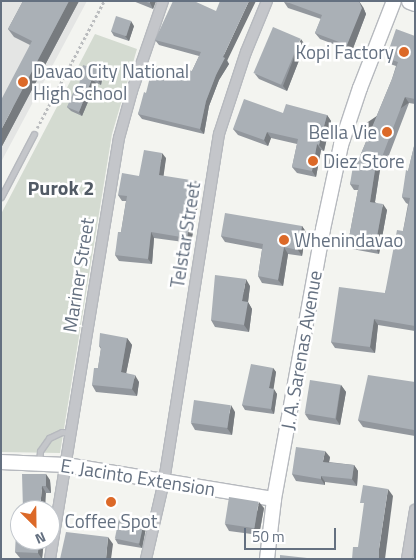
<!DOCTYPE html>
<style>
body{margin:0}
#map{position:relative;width:416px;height:560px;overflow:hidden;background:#f3f4f0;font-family:"Titillium Web",sans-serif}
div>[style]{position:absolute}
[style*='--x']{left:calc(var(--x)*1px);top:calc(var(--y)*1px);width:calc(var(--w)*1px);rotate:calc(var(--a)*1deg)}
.built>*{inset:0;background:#e4e5e4}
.green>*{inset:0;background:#d4dbd1}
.path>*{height:2.5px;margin-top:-1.25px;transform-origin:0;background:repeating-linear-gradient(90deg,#bbbdbf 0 2.5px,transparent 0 5px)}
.roads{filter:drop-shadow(1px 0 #b6b9be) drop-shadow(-1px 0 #b6b9be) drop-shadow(0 1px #b6b9be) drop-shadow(0 -1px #b6b9be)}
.lane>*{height:5px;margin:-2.5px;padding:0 2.5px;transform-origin:2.5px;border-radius:2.5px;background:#c4c6ca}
.street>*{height:10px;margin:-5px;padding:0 5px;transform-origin:5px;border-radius:5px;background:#c4c6ca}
.secondary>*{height:14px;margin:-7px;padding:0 7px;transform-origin:7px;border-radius:7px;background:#fff}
.primary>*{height:16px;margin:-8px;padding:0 8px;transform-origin:8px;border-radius:8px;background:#fff}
.wall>*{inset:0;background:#92979d}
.shaded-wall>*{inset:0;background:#777b7f;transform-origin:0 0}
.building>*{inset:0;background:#aab0b6;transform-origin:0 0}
.dots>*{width:14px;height:14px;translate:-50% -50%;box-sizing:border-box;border:2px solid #fff;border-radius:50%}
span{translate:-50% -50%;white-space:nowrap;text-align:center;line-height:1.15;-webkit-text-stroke:5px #fff;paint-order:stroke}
.poi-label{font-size:19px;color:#647080}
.right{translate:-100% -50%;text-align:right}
.left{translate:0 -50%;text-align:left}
.street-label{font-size:19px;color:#647080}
.neighbourhood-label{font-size:20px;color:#515a65;font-weight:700}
.frame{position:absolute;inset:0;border:2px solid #647080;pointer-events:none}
.north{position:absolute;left:10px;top:500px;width:50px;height:50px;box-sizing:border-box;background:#fff;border:1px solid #c1c6cc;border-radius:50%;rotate:157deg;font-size:14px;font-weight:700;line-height:20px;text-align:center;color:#647080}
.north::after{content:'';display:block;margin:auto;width:18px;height:22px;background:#dc6928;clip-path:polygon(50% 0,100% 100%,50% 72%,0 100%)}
.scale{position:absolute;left:244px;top:528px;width:92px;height:22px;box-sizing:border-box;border:2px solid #647080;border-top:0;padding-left:6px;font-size:15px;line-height:18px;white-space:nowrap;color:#647080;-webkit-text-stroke:4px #fff;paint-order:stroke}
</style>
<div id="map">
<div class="built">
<div style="clip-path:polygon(1px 1px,87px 1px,1px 162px)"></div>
</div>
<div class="green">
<div style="clip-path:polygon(95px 34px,137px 49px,112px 134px,60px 453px,1px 452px,1px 214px)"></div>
</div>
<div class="path">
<div style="--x:37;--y:128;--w:144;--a:-62.2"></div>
</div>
<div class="roads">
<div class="lane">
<div style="--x:1;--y:197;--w:71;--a:-62.4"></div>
<div style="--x:39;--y:463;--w:12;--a:-85"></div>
<div style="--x:40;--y:451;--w:16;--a:-55"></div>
<div style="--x:49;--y:438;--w:14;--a:-25"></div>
<div style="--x:62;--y:432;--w:9;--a:6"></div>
</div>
<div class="street">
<div style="--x:50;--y:559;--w:427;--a:-80.7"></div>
<div style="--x:119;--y:138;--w:49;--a:-74.5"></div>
<div style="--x:132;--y:91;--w:95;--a:-71"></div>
<div style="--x:146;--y:559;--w:80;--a:-77"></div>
<div style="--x:164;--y:481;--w:351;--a:-81"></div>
<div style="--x:219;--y:134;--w:86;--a:-71.8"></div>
<div style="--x:246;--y:52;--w:55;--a:-67.6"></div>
<div style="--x:407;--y:559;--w:50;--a:-80.7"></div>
</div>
<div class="secondary">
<div style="--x:1;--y:462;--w:65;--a:2.6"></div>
<div style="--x:66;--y:465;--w:211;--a:9.3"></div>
<div style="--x:267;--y:559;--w:60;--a:-83.3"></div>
<div style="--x:274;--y:499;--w:274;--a:-79.7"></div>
<div style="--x:323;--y:229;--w:86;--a:-77.9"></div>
<div style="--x:341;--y:145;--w:60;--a:-71.6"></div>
<div style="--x:360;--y:88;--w:93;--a:-68.7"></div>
</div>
<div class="primary">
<div style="--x:410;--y:1;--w:5;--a:22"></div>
</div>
</div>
<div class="wall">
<div style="clip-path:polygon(23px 1px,79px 1px,1px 148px,30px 45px,14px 37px,8px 29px)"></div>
<div style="clip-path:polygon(133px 1px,156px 1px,153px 9px)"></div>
<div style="clip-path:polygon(284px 2px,363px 7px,366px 14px,352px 51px,320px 39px,315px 33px,321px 19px,288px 8px)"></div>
<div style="clip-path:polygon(199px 4px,229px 64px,219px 80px,209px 106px,204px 134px,142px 119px,138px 114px,146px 93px,192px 71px,199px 56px,159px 45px,155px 40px)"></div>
<div style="clip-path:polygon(134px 26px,129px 41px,114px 36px,111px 31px)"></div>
<div style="clip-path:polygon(415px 36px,415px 104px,409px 103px,386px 163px,381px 163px,375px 202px,387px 210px,379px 254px,352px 249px,348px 243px,358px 190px,354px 190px,350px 184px,358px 161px,392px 79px,396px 66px,390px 64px,386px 58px)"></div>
<div style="clip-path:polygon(305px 45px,287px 91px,259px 79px,255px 74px)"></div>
<div style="clip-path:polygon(100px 70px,103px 74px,101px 85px,96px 83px,82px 116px,71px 111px,67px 107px,78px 90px)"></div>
<div style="clip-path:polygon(283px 113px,327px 115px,331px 121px,324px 151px,321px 150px,316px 177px,297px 173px,292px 167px,297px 144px,271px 138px,268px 146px,238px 135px,233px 129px)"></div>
<div style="clip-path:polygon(415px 142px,415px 331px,378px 325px,375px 353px,335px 348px,331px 342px,385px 293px,403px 231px,408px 204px,406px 203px,402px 197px)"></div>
<div style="clip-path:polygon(166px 158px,163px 176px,201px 187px,191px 243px,154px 238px,152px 264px,119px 261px,115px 255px,121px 232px,126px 201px,122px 201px,118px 195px,139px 176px)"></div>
<div style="clip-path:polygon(302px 226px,306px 232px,302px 256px,288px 254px,283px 286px,262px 283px,258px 276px,262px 249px,225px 242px,221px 236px)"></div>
<div style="clip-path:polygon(250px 286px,248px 302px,252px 309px,249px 332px,215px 327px,211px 320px)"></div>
<div style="clip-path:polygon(127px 338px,132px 345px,126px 373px,139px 382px,137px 396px,96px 392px,92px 385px,98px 368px,101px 349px,99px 346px)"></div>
<div style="clip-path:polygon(273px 368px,276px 372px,273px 389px,277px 394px,274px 414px,245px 410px,242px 405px)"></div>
<div style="clip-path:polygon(415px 382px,415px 436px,363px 427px,358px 420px)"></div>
<div style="clip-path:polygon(341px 385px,346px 392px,340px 425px,309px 420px,305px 414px)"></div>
<div style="clip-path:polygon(235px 412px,232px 435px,195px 430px,191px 423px)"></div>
<div style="clip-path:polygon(330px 457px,329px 462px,354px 465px,358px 471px,357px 486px,325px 482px,325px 485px,296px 481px,292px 474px)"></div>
<div style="clip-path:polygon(22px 474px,50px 480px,51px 493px,46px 493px)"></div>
<div style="clip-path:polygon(264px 508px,259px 535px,229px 531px,225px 524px)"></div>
<div style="clip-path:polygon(147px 523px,142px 548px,118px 544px,115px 539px)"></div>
<div style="clip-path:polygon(44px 540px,42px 559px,20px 558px,15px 552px)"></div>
</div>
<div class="shaded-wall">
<div style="clip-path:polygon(69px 1px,79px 1px,1px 148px,1px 130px)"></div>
<div style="clip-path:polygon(150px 1px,156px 1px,153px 9px,150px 3px)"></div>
<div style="clip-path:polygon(249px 1px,256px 1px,227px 61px,229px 64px,219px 80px,209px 106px,204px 134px,200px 129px,206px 101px,223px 57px)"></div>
<div style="clip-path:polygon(359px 1px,363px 7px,366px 14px,352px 51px,347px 45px)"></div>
<div style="clip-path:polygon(131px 21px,134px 26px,129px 41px,125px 36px)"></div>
<div style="clip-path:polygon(301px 39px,305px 45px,287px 91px,283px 86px)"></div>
<div style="clip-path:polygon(100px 70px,103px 74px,101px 85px,98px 80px)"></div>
<div style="clip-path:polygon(92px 79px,96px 83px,82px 116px,79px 112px)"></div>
<div style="left:405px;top:97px;width:7px;height:64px;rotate:56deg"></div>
<div style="clip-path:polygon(327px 115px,331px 121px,324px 151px,319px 145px)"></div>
<div style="clip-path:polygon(267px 132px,271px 138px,268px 146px,264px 140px)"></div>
<div style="clip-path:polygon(317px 144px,321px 150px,316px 177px,312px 171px)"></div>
<div style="clip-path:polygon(162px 153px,166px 158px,163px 180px,159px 175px)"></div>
<div style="clip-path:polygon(377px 157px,381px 163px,374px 208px,370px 202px)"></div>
<div style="clip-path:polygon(197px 181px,201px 187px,191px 243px,187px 238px)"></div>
<div style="clip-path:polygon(383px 204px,387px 210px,379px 254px,375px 247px)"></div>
<div style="clip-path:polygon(302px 226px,306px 232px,302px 256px,298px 250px)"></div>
<div style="clip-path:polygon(151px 232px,154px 238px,152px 264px,148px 259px)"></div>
<div style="clip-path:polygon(284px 247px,288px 254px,283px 286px,278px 280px)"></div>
<div style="clip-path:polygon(246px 279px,250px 286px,248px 302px,252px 309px,249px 332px,244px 325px,242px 301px)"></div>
<div style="clip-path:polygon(374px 319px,378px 325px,375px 353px,370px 347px)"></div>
<div style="clip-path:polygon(127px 338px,132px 345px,125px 379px,121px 372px)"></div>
<div style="clip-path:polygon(273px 368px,276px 372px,273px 393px,269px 388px)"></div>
<div style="clip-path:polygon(135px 375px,139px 382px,137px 396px,132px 389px)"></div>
<div style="clip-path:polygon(341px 385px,346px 392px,340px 425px,336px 419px)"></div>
<div style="clip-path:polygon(274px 389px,277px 394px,274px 414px,271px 409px)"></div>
<div style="clip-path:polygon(231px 405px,235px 412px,232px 435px,227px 428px)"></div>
<div style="clip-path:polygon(325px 451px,330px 457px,328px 468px,323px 462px)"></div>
<div style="clip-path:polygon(354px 465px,358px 471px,357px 486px,352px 479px)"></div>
<div style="clip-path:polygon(46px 474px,50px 480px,51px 493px,46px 486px)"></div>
<div style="clip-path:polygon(321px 476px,325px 482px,325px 485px,321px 479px)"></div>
<div style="left:1px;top:478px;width:2px;height:38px;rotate:63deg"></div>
<div style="clip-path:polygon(42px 486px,46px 493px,45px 510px,40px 510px)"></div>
<div style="clip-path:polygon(388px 489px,393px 496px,385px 559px,379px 559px,379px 549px)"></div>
<div style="clip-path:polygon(259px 502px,264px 508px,259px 535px,254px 529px)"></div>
<div style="clip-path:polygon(144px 519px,147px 523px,142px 548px,138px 543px)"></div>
<div style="clip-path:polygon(108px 537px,113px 544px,111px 559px,106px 559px)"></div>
<div style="clip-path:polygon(39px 540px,44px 540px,42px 559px,38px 553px)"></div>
</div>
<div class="building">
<div style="clip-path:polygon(23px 1px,69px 1px,1px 130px,1px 100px,32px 41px,8px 29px)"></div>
<div style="clip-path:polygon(143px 1px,150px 1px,150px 3px)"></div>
<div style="clip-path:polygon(173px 1px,194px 1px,216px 11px,220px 1px,249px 1px,223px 57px,225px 58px,216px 75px,206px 101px,200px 129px,138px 114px,144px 92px,146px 93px,153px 65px,187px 74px,189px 70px,192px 71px,201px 52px,155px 40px)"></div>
<div style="clip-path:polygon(284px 1px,359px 1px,362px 8px,347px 45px,315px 33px,322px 15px)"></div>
<div style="left:116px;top:16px;width:16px;height:16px;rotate:18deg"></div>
<div style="left:273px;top:27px;width:30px;height:50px;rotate:23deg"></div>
<div style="clip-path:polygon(396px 29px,415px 36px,415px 99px,405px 97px,382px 157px,377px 157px,370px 202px,383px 204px,375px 247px,348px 243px,359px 185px,350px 184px,354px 160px,358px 161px,392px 79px,398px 62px,386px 58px)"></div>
<div style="clip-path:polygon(83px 65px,100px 70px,98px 80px,92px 79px,79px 112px,67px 107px,75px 88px,78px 90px)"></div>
<div style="clip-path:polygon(244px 99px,283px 113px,286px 104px,327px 115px,319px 145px,317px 144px,312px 171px,292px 167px,298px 139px,267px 132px,264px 140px,233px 129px)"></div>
<div style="clip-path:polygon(415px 142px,415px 326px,374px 319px,370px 347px,331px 342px,339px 287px,385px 293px,397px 230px,403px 231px,410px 198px,402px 197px,406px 170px,408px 171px)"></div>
<div style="clip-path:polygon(144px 150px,162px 153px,159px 175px,197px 181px,187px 238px,151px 232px,148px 259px,115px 255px,118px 232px,121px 232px,127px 196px,118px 195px,122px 173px,139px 176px)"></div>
<div style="clip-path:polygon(225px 213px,302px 226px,298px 250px,284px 247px,278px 280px,258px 276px,263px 244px,221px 236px)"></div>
<div style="clip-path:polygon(215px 275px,246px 279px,242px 301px,248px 302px,244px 325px,211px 320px)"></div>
<div style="clip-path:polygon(100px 333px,127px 338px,121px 372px,135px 375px,132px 389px,92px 385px,94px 368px,98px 368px,101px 347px,99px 346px)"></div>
<div style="clip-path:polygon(251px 364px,273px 368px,269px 388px,274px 389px,271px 409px,242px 405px)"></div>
<div style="clip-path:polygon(368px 375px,415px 382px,415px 425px,414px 430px,358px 420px)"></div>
<div style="left:310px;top:380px;width:31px;height:34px;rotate:9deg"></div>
<div style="left:194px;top:400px;width:37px;height:23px;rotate:8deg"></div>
<div style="clip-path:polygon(296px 447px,325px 451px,323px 462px,354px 465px,352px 479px,321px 476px,321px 479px,292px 474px)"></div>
<div style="clip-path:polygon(22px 474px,46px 474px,46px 486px,42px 486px,40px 510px,23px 510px)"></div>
<div style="clip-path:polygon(363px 485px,388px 489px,379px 549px,379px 559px,352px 559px,353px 547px,358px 547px,364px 503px,360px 503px)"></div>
<div style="left:229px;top:497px;width:30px;height:27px;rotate:9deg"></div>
<div style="clip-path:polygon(17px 512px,20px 513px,20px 540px,39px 540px,38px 553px,15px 552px)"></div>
<div style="left:120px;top:514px;width:25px;height:25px;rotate:12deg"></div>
<div style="clip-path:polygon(66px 532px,108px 537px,106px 559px,60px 559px)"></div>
<div style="clip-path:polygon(280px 555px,316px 559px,280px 559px)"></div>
</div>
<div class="dots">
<div style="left:404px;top:52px;background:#dc6928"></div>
<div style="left:23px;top:82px;background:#dc6928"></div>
<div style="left:387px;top:132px;background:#dc6928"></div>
<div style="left:313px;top:161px;background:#dc6928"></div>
<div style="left:284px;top:240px;background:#dc6928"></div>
<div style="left:111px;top:502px;background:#dc6928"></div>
</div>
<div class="poi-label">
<span class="right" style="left:394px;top:52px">Kopi Factory</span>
<span class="left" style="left:33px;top:82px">Davao City National<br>High School</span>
<span class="right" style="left:377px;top:132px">Bella Vie</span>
<span class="left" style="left:323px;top:161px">Diez Store</span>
<span class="left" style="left:294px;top:240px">Whenindavao</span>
<span style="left:111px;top:521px">Coffee Spot</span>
</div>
<div class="street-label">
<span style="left:185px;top:235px;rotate:-81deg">Telstar Street</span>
<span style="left:78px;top:275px;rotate:-81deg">Mariner Street</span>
<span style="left:301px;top:350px;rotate:-80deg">J. A. Sarenas Avenue</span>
<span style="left:138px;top:477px;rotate:9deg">E. Jacinto Extension</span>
</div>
<div class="neighbourhood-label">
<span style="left:61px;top:187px">Purok 2</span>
</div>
<div class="frame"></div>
<div class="north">N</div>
<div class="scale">50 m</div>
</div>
